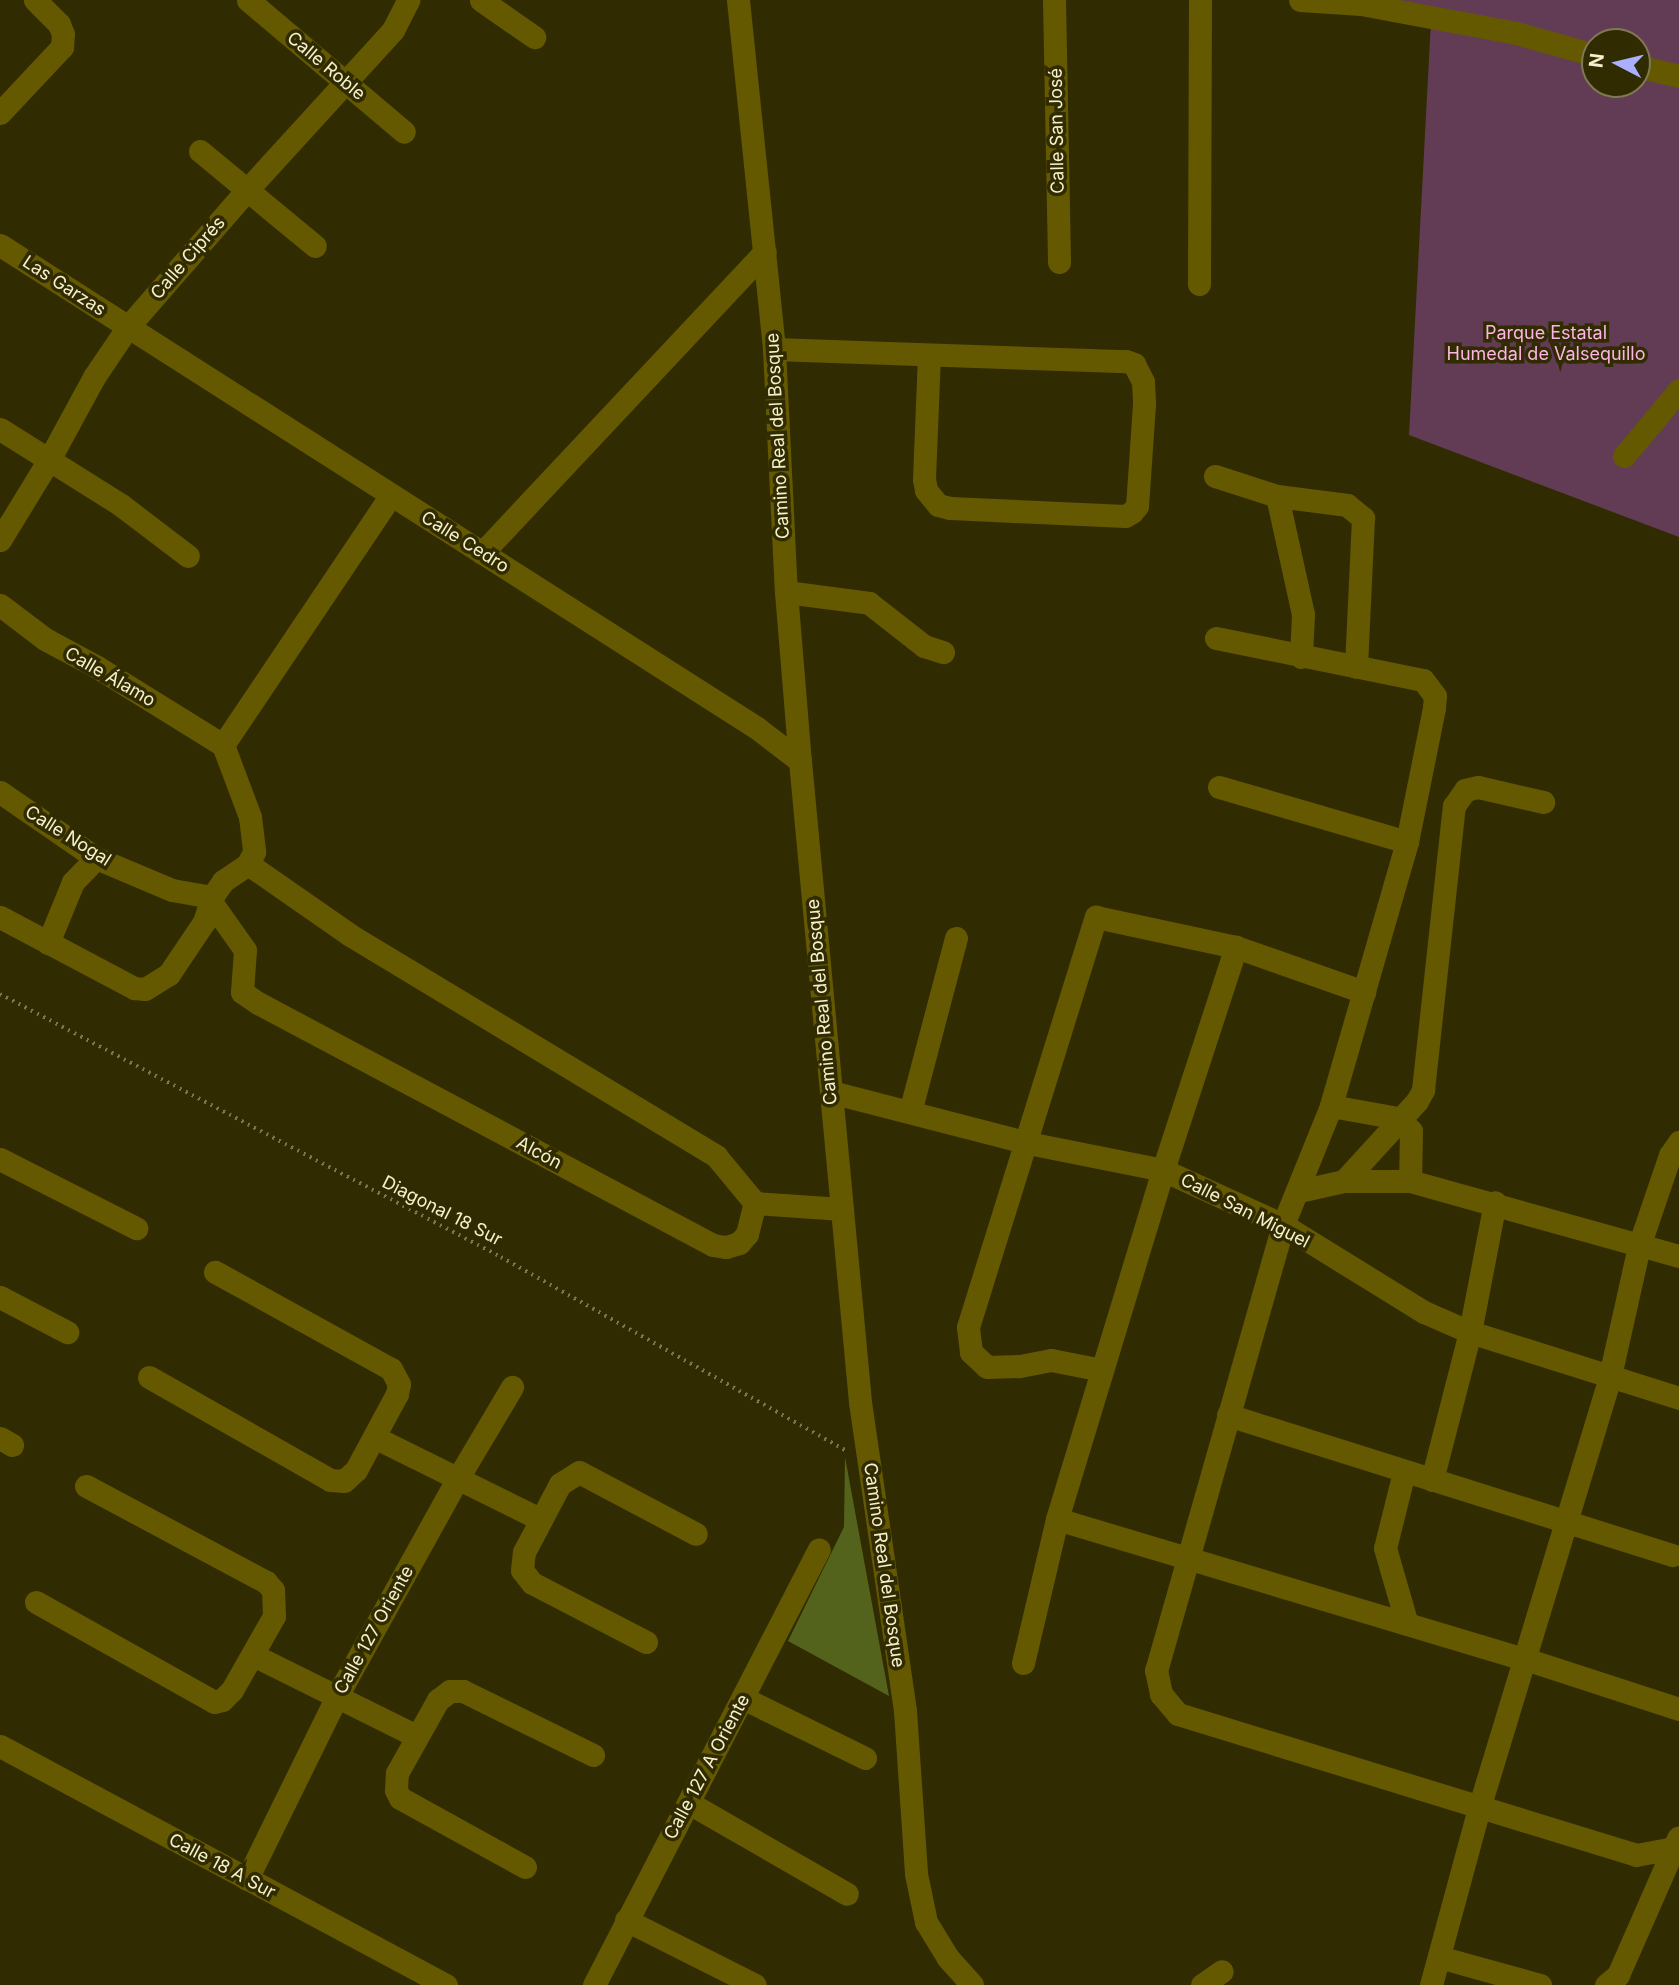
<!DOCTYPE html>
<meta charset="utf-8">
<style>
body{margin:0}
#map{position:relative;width:1679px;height:1985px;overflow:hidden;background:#312b02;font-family:Inter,sans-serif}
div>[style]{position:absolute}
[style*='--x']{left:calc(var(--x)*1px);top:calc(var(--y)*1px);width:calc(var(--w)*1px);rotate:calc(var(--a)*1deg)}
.green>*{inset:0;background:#623c55}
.building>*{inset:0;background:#54631c}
.path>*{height:3.5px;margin-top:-1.75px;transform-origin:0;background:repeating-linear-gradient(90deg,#7c764f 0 2px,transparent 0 7px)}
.minor>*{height:23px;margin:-11.5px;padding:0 11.5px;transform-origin:11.5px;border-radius:11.5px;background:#645900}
span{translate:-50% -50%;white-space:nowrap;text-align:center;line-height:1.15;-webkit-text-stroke:7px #312b02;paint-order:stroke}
.street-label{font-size:18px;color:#f6f1cc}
.park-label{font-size:18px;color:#feb4e4}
.north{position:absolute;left:1581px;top:28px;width:70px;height:70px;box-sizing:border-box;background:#312b02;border:2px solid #807a53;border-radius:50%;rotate:277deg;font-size:19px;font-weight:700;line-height:28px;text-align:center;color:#f6f1cc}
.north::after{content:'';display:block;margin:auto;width:24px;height:32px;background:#aab0fb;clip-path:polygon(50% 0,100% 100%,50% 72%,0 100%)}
</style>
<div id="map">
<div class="green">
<div style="clip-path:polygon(evenodd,1365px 0,1679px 0,1679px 537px,1409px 435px,1431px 21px,1365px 0,1595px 42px,1637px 42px,1637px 84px,1595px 84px,1595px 42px)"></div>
</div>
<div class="building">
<div style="clip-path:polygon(845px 1457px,889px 1696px,788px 1641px,844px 1527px)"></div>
</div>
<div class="path">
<div style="--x:0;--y:994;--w:566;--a:27.7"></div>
<div style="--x:501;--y:1257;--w:396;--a:29.3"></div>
</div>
<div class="minor">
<div style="--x:248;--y:0;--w:204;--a:40.2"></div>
<div style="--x:481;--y:0;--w:65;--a:34.9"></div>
<div style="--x:738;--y:0;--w:351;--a:84.1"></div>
<div style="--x:774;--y:349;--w:243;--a:87.2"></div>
<div style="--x:786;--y:592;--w:170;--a:85.3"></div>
<div style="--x:800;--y:761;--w:644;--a:84.65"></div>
<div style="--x:860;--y:1402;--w:312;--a:81.7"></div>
<div style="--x:905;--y:1711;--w:163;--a:86.1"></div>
<div style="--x:916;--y:1874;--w:49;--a:78.2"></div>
<div style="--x:926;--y:1922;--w:42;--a:58.6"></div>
<div style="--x:948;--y:1958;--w:36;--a:48"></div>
<div style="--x:1054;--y:0;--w:262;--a:88.9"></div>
<div style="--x:1300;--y:0;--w:61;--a:3.8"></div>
<div style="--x:1361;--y:4;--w:158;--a:10.6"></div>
<div style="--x:1516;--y:33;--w:82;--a:15.6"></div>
<div style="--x:1637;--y:66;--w:43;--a:13.4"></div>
<div style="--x:0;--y:113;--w:91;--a:-46.8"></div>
<div style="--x:62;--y:47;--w:13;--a:-86"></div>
<div style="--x:63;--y:34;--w:11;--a:-112"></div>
<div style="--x:59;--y:24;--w:34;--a:-135"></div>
<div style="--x:200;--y:151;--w:149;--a:39.6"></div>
<div style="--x:0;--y:245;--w:898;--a:32.54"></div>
<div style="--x:757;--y:728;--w:54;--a:37.5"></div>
<div style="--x:1199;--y:284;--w:284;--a:-89.8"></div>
<div style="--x:774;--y:349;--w:352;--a:2"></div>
<div style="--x:1126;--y:361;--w:9;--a:21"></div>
<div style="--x:1134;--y:364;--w:20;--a:63"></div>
<div style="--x:1143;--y:382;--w:22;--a:87"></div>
<div style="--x:1144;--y:404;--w:102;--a:93.9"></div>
<div style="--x:1137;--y:506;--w:8;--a:130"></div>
<div style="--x:1132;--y:512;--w:8;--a:150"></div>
<div style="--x:1125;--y:516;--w:175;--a:-177.4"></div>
<div style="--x:950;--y:508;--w:12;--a:-166"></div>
<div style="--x:938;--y:505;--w:19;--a:-129"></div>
<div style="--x:926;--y:490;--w:11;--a:-100"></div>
<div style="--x:924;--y:479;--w:124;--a:-87.7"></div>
<div style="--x:0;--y:429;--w:143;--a:32.1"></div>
<div style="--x:121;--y:505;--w:84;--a:37.3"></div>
<div style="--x:1624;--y:456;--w:86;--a:-50.2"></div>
<div style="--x:1215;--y:476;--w:65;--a:17.9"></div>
<div style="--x:1277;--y:496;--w:71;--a:7.3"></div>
<div style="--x:1347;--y:505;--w:21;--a:39"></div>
<div style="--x:1363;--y:518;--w:149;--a:92.7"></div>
<div style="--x:1277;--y:496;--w:121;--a:77.6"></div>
<div style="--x:1303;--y:614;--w:43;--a:92.7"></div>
<div style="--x:0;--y:540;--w:96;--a:-58.6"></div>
<div style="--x:50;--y:458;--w:92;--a:-61.5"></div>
<div style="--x:94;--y:377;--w:59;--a:-56"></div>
<div style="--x:127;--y:328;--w:183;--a:-49"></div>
<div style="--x:247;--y:190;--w:217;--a:-47.6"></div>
<div style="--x:393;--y:30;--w:34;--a:-63"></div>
<div style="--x:482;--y:553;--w:413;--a:-46.8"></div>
<div style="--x:786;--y:592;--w:84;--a:7.5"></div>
<div style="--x:869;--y:603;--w:70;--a:38"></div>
<div style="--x:924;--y:646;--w:20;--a:18"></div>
<div style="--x:0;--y:605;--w:56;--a:37.1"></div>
<div style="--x:45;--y:639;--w:59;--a:28.3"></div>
<div style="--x:97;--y:667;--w:148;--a:31.8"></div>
<div style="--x:1216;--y:638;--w:211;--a:11.5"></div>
<div style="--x:1423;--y:680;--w:20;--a:53"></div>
<div style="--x:1435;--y:696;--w:12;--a:95"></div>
<div style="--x:1434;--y:708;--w:137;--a:101.4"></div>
<div style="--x:1407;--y:842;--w:275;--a:106.1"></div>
<div style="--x:1331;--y:1106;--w:128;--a:112"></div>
<div style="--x:1283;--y:1225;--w:463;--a:105.9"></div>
<div style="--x:1156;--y:1670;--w:25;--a:78"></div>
<div style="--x:1161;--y:1694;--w:26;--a:50"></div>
<div style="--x:1178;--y:1714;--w:479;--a:17.1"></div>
<div style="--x:1636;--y:1855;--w:44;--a:-10.5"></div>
<div style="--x:223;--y:745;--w:301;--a:-56.1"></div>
<div style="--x:223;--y:745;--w:77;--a:69.4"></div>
<div style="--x:250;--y:817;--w:35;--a:83"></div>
<div style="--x:254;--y:852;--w:13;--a:117"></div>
<div style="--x:1219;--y:787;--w:196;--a:16.3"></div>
<div style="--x:0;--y:792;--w:116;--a:34.5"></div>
<div style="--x:96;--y:858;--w:82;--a:22.8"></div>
<div style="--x:172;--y:890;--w:41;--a:9.9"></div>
<div style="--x:212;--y:897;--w:19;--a:-55"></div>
<div style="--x:223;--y:881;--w:30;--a:-34"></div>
<div style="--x:248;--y:864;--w:124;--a:34.8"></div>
<div style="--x:350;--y:935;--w:428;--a:31.1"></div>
<div style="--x:716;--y:1156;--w:61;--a:50.3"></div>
<div style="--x:211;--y:902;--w:59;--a:54.7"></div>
<div style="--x:245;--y:950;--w:42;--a:94.1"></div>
<div style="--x:242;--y:992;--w:19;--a:35"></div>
<div style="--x:258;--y:1003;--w:515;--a:28.01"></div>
<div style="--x:713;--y:1245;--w:13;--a:9"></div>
<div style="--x:726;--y:1247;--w:14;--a:-17"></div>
<div style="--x:739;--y:1243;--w:12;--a:-48"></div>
<div style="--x:747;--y:1234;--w:32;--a:-76"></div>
<div style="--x:755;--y:1203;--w:87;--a:3.9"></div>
<div style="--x:0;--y:917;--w:152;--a:27.9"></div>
<div style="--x:134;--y:988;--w:11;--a:5"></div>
<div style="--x:145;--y:989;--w:28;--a:-32"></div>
<div style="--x:169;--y:974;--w:63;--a:-56.1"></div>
<div style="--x:204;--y:922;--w:26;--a:-72"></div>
<div style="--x:48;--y:943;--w:66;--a:-67.7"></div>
<div style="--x:73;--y:882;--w:33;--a:-46"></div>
<div style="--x:831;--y:1092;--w:203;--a:14.5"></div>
<div style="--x:1028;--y:1143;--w:138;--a:11.3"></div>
<div style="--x:1163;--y:1170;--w:132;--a:24.6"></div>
<div style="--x:1283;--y:1225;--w:166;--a:31.7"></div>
<div style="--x:1424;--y:1312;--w:50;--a:23.5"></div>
<div style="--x:1470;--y:1332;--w:219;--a:17.5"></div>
<div style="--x:1331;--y:1106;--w:68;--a:10.2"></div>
<div style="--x:1398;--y:1118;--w:18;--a:45"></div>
<div style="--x:1411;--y:1131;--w:50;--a:91.1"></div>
<div style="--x:910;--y:1112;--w:180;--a:-75.2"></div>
<div style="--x:0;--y:1159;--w:153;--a:26.9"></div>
<div style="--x:1344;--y:1181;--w:108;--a:-47.6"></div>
<div style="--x:1417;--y:1101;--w:13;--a:-61"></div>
<div style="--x:1423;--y:1090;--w:286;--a:-83.8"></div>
<div style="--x:1454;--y:806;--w:19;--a:-55"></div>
<div style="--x:1465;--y:790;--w:13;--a:-13"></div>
<div style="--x:1478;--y:787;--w:67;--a:13"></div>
<div style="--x:1299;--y:1191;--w:46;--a:-12.5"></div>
<div style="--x:1344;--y:1181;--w:66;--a:0"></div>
<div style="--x:1410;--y:1181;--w:279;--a:15.6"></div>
<div style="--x:0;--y:1297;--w:76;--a:27.6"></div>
<div style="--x:1102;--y:1370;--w:52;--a:-168.9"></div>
<div style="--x:1051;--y:1360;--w:33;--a:169"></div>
<div style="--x:1019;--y:1366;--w:32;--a:178"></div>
<div style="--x:987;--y:1367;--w:22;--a:-137"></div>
<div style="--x:971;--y:1352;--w:25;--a:-97"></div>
<div style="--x:968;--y:1327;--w:430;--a:-72.7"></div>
<div style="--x:1096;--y:917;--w:143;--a:12.1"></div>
<div style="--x:1236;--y:947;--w:136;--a:19.4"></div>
<div style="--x:149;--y:1377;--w:208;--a:29.6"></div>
<div style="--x:330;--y:1480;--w:14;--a:4"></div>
<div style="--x:344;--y:1481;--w:16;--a:-43"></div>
<div style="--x:356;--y:1470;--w:86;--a:-61.7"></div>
<div style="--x:397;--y:1394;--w:10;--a:-79"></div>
<div style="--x:399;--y:1384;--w:17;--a:-118"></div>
<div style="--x:391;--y:1369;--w:201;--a:-151.1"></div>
<div style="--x:1228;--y:1415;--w:466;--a:17.5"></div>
<div style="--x:374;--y:1437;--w:185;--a:26.3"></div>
<div style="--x:0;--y:1438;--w:14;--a:30"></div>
<div style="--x:1404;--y:1472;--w:78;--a:104"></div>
<div style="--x:1385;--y:1548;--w:79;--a:73.9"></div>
<div style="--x:1432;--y:1480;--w:153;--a:-75.6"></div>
<div style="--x:1470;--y:1332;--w:132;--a:-79.1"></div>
<div style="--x:1057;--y:1519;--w:488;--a:16.7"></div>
<div style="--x:1525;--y:1659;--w:162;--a:18"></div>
<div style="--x:36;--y:1602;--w:204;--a:29.3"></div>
<div style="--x:214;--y:1702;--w:8;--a:-14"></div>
<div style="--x:222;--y:1700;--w:14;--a:-45"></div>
<div style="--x:232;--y:1690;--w:85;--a:-60.4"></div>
<div style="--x:274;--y:1616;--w:26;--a:-92"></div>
<div style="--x:273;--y:1590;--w:11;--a:-131"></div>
<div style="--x:266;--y:1582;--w:204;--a:-151.9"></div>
<div style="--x:646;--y:1642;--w:128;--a:-152.6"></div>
<div style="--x:532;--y:1583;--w:16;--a:-128"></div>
<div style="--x:522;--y:1570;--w:18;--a:-84"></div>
<div style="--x:524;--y:1552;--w:77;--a:-62.1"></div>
<div style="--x:560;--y:1484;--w:22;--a:-32"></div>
<div style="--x:579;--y:1472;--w:132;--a:27.9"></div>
<div style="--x:253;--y:1655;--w:182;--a:26.4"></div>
<div style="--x:1023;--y:1663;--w:148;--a:-76.7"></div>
<div style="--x:1057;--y:1519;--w:365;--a:-73.1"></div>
<div style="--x:1163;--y:1170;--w:235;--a:-71.9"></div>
<div style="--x:743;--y:1698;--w:136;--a:26.2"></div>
<div style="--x:0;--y:1746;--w:506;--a:28.19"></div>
<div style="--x:689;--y:1803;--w:182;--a:29.9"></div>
<div style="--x:525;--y:1867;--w:143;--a:-151.1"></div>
<div style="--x:400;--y:1798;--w:9;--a:-117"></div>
<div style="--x:396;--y:1790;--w:17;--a:-87"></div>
<div style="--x:397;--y:1773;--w:84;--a:-60.7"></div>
<div style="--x:438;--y:1700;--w:15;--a:-37"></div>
<div style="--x:450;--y:1691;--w:13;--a:0"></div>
<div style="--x:463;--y:1691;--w:145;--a:26.2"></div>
<div style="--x:247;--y:1879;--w:204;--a:-63.8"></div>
<div style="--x:337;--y:1696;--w:249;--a:-61"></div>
<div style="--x:458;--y:1478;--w:106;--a:-59.3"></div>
<div style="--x:626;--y:1920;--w:144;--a:26.7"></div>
<div style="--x:1439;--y:1957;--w:105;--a:15.5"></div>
<div style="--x:594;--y:1985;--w:490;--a:-62.7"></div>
<div style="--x:1202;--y:1985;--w:24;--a:-35"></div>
<div style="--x:1431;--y:1985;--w:187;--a:-74.8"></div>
<div style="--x:1480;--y:1805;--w:448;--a:-73.1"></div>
<div style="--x:1610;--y:1376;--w:133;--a:-77.4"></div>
<div style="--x:1639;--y:1246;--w:96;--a:-71.2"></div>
<div style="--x:1670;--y:1155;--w:16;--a:-55"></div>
<div style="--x:1606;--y:1985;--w:16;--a:-40"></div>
<div style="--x:1618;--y:1975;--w:150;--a:-66.3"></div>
</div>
<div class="street-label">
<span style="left:326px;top:66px;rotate:40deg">Calle Roble</span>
<span style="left:1057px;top:131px;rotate:-91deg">Calle San José</span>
<span style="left:188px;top:258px;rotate:-49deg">Calle Ciprés</span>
<span style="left:64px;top:286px;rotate:33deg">Las Garzas</span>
<span style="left:778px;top:436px;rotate:-93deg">Camino Real del Bosque</span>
<span style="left:465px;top:542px;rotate:32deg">Calle Cedro</span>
<span style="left:110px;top:677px;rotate:30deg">Calle Álamo</span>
<span style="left:68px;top:836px;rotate:32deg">Calle Nogal</span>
<span style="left:822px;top:1002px;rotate:-95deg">Camino Real del Bosque</span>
<span style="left:539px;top:1153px;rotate:28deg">Alcón</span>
<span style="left:442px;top:1211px;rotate:27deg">Diagonal 18 Sur</span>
<span style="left:1245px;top:1211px;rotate:27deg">Calle San Miguel</span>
<span style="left:884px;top:1565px;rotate:82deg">Camino Real del Bosque</span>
<span style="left:374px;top:1630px;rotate:-61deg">Calle 127 Oriente</span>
<span style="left:707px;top:1767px;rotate:-62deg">Calle 127 A Oriente</span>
<span style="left:222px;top:1866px;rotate:28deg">Calle 18 A Sur</span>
</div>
<div class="park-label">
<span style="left:1546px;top:344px">Parque Estatal<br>Humedal de Valsequillo</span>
</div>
<div class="north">N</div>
</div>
